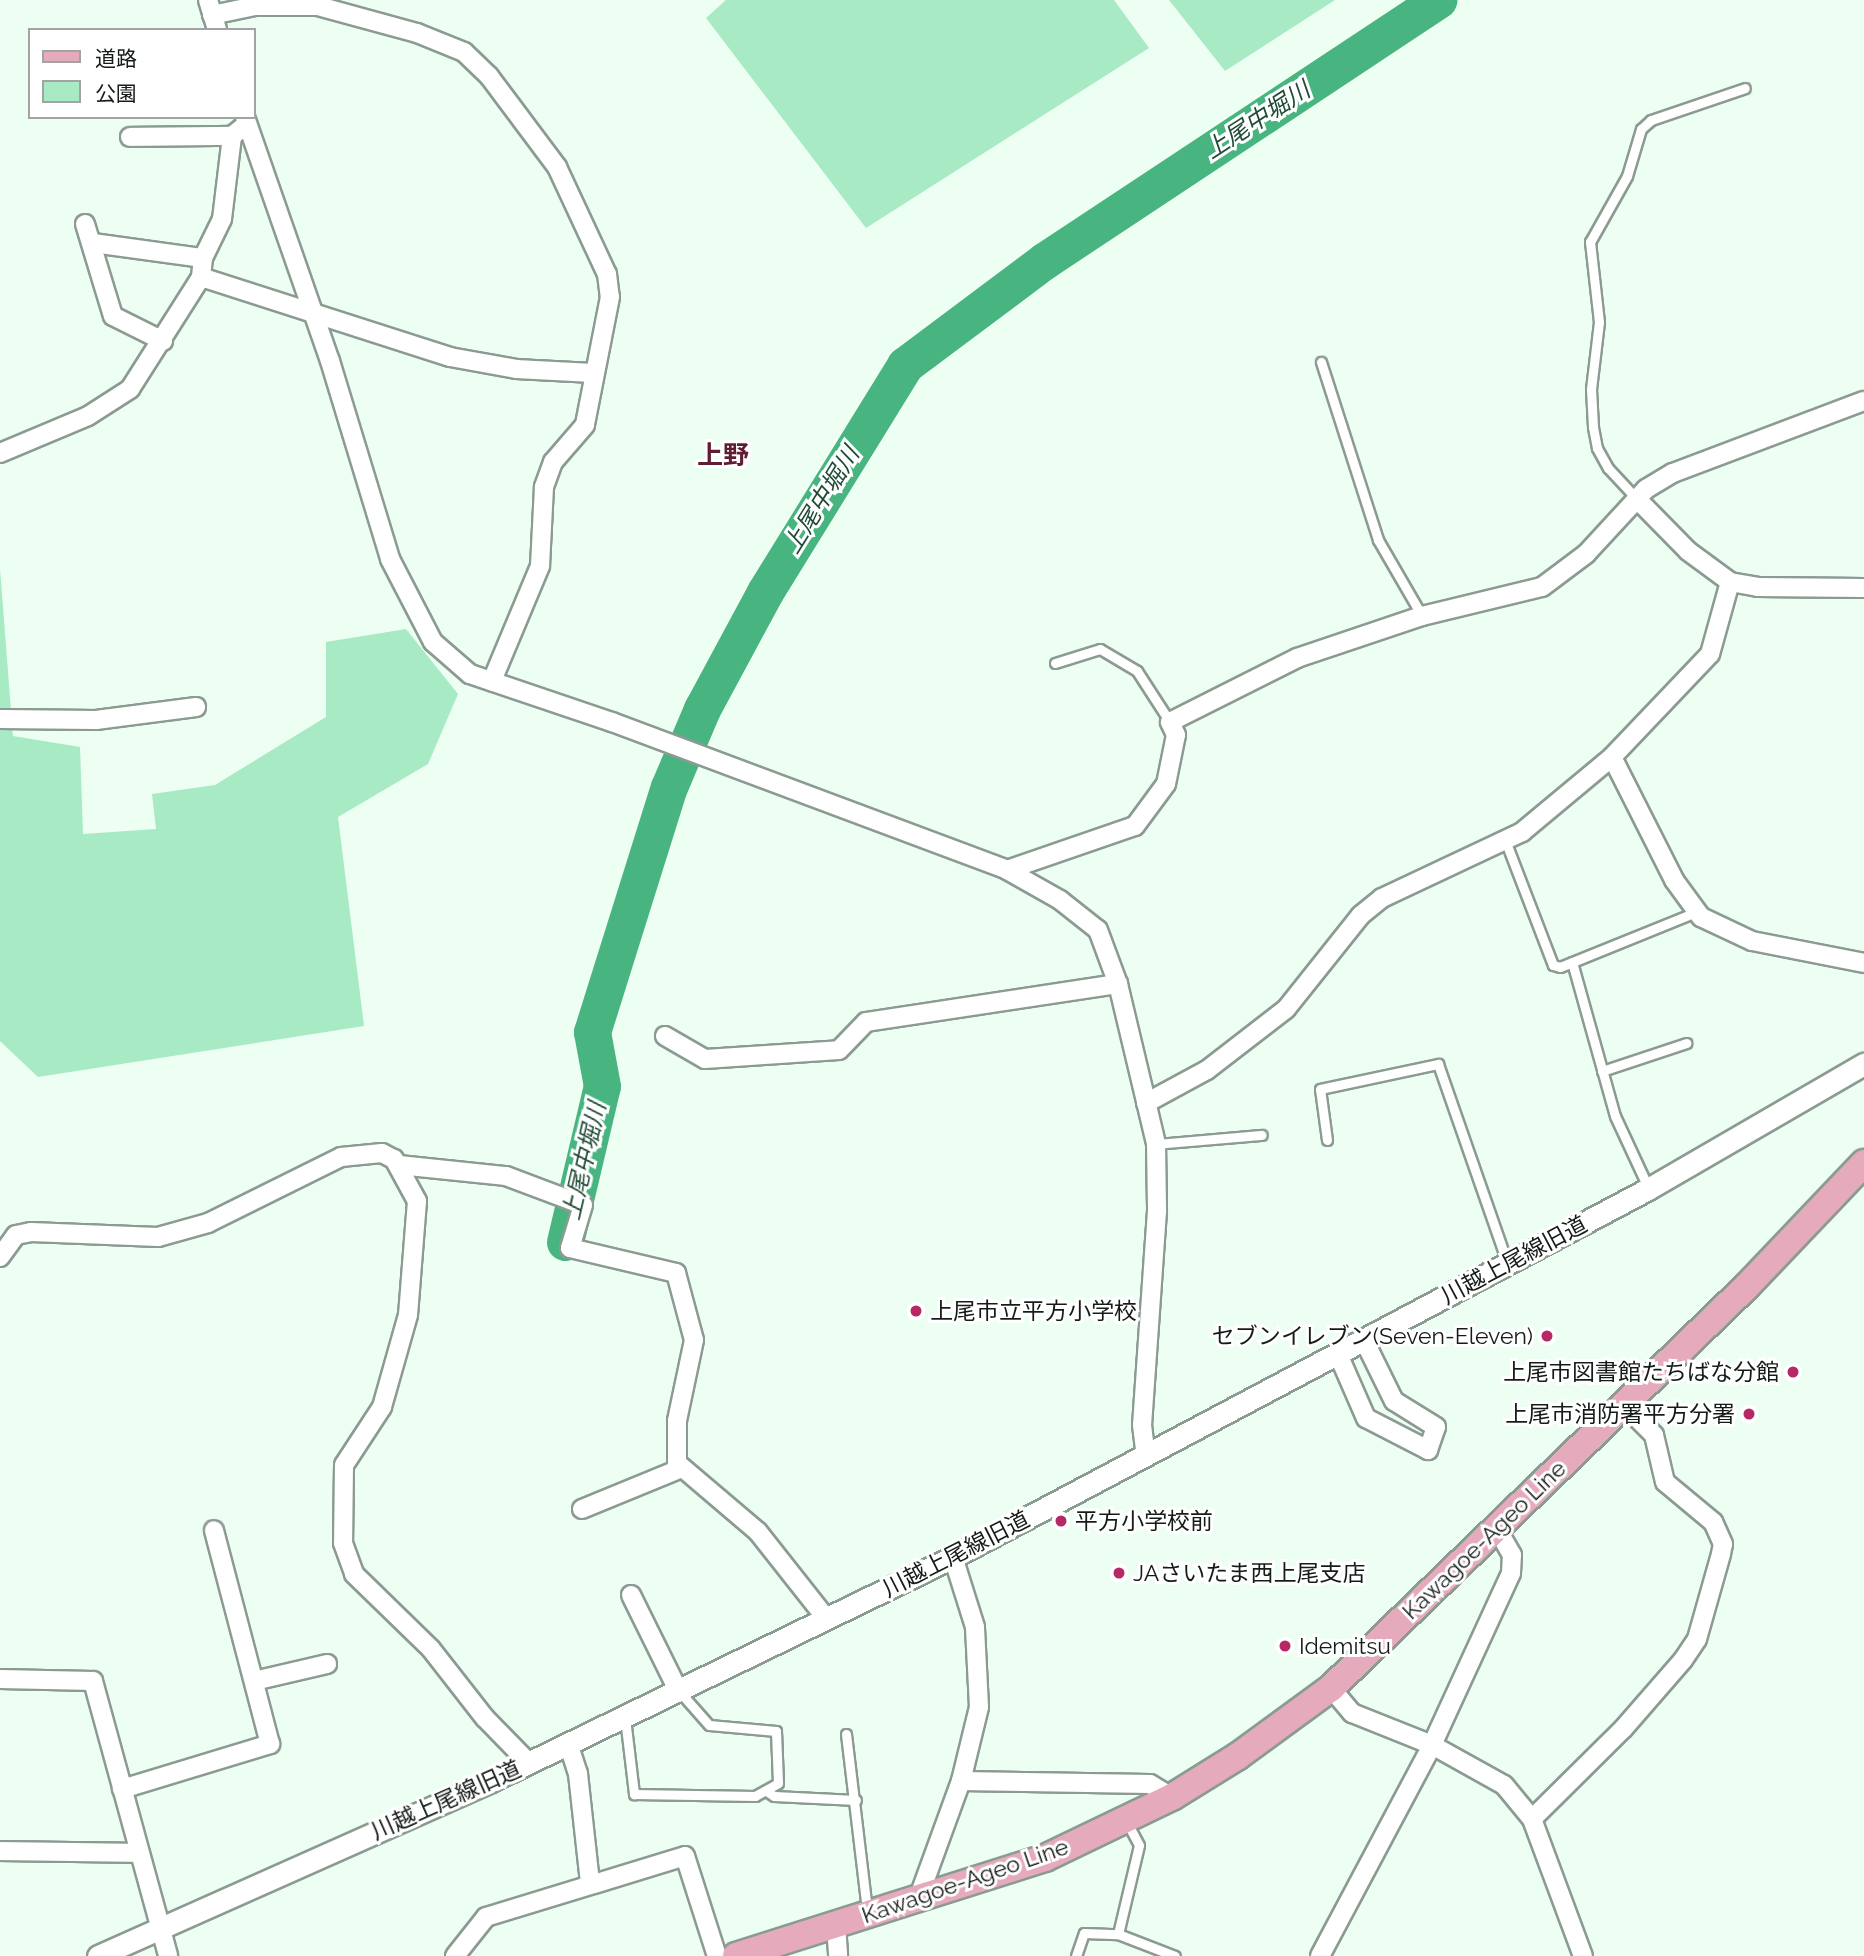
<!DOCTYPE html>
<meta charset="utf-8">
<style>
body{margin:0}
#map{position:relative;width:1864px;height:1956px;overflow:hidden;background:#edfef3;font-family:Raleway,"Noto Sans JP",sans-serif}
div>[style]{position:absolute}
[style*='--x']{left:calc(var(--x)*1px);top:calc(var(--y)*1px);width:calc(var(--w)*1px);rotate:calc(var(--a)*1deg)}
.green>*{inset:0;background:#a7eac4}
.river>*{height:37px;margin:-18.5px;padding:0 18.5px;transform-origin:18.5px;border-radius:18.5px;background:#48b580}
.roads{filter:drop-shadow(2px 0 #8b9b92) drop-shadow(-2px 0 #8b9b92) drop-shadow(0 2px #8b9b92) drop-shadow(0 -2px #8b9b92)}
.service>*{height:9px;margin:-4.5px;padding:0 4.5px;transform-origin:4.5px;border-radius:4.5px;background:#fff}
.minor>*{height:18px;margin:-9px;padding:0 9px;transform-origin:9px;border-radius:9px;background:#fff}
.tertiary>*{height:21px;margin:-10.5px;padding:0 10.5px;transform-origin:10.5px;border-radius:10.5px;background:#fff}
.primary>*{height:26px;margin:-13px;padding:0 13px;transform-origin:13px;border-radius:13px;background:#e5aabc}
.dots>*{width:19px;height:19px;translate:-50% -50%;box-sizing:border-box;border:4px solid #fff;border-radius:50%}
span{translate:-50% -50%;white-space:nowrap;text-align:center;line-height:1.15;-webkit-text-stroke:6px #fff;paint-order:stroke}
.street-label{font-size:23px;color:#151c18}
.poi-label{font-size:23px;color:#151c18}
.left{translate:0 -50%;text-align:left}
.right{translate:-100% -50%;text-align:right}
.water-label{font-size:24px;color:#1f4b35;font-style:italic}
.quarter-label{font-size:26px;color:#5e1c35;font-weight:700}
.legend{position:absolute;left:28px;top:28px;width:228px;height:91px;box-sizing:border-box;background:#fff;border:2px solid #a1a4a3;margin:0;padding:9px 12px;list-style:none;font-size:21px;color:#151c18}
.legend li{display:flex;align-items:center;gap:14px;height:35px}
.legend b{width:35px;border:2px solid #a1a4a3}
</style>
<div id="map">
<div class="green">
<div style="clip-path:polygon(726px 0,1114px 0,1149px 48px,866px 228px,706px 18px)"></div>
<div style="clip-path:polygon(1169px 0,1335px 0,1225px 71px)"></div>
<div style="clip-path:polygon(0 569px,13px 736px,80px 747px,83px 834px,156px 829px,152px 794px,215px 785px,326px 717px,326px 642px,406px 629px,458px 694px,428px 764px,338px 817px,364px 1026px,38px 1077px,0 1041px)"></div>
</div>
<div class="river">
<div style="--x:565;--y:1242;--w:160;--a:-76.7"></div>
<div style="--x:602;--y:1086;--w:55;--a:-100.5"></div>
<div style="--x:592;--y:1032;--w:257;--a:-72.6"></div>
<div style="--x:669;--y:787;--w:85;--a:-67.1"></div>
<div style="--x:702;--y:709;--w:133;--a:-61.7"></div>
<div style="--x:765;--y:592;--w:267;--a:-58.3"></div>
<div style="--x:905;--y:365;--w:174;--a:-36.8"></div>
<div style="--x:1044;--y:261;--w:473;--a:-33.5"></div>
</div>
<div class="roads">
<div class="service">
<div style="--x:1321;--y:362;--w:187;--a:72.2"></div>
<div style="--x:1378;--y:540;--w:88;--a:59.9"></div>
<div style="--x:1636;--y:498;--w:41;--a:-133"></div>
<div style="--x:1608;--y:468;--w:23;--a:-119"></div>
<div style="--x:1597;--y:448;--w:21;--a:-101"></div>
<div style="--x:1593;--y:427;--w:38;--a:-93"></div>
<div style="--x:1591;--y:389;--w:67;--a:-83.2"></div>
<div style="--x:1599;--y:322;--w:81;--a:-96.4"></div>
<div style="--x:1590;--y:242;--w:76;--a:-60.7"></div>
<div style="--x:1627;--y:176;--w:49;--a:-73.4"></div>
<div style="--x:1641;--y:129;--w:13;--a:-42"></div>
<div style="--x:1651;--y:120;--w:99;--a:-18.8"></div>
<div style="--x:1055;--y:663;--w:47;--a:-17.3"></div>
<div style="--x:1100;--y:649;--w:43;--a:30.7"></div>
<div style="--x:1137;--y:671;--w:61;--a:57.1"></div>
<div style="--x:1505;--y:840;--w:134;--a:69"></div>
<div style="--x:1553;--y:965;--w:7;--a:16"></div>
<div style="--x:1560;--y:967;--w:147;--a:-22"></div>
<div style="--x:1572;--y:962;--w:160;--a:74.4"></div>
<div style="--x:1615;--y:1116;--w:78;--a:65.1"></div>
<div style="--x:1602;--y:1071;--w:89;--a:-18.4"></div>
<div style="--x:1327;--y:1140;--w:51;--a:-97.8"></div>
<div style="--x:1320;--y:1089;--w:121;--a:-12"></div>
<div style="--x:1438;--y:1064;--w:210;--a:70.8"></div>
<div style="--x:1156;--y:1144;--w:106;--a:-4.9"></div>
<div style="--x:625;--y:1718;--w:77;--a:83.2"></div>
<div style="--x:634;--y:1794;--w:121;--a:0.9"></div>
<div style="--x:755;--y:1796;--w:26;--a:-29"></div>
<div style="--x:778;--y:1783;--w:52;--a:-92.2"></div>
<div style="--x:776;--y:1731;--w:67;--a:-174.9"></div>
<div style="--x:709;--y:1725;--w:47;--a:-131.5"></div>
<div style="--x:846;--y:1734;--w:177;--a:83.2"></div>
<div style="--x:768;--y:1792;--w:7;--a:34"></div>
<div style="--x:774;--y:1796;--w:82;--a:2.8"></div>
<div style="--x:1118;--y:1934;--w:91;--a:-76.7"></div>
<div style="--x:1139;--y:1845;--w:26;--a:-118"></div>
<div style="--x:1076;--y:1956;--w:24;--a:-71"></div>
<div style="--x:1084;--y:1933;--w:34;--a:2"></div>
<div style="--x:1118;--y:1934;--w:61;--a:21.1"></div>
</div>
<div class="minor">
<div style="--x:208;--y:0;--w:31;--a:73"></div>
<div style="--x:212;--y:15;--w:44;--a:-11.8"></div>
<div style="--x:255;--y:6;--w:63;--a:0"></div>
<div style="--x:318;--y:6;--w:103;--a:15.3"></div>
<div style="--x:417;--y:33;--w:51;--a:22"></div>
<div style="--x:464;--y:52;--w:35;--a:44"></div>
<div style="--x:489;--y:76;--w:114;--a:53.2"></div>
<div style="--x:557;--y:167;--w:118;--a:65"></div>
<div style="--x:607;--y:274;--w:23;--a:83"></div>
<div style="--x:610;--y:297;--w:130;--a:101.1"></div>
<div style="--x:585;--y:425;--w:49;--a:130.9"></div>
<div style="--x:553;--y:462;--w:27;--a:110"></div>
<div style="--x:544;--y:487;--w:79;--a:92.9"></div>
<div style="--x:540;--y:566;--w:125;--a:112.7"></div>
<div style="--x:245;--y:117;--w:258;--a:70.8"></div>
<div style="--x:330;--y:361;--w:207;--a:73.1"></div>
<div style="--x:390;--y:559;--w:93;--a:62.6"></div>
<div style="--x:433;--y:642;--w:49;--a:40.9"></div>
<div style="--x:470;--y:674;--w:150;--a:18.7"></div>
<div style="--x:612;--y:722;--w:422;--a:20.5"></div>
<div style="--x:1007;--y:870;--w:61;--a:29.5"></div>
<div style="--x:1060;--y:900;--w:48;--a:38.3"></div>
<div style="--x:1098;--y:930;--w:58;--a:69.7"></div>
<div style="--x:1118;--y:984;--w:164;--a:76.6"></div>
<div style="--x:1156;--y:1144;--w:67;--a:89.1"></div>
<div style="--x:1157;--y:1211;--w:215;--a:94"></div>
<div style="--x:1142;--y:1425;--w:32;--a:83"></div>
<div style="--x:130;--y:137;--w:102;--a:-0.6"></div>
<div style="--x:85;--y:224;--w:96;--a:73.1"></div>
<div style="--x:113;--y:316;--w:56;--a:26.6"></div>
<div style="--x:93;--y:243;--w:111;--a:7.8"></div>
<div style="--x:201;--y:277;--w:262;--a:17.8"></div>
<div style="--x:450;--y:357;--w:67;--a:10.3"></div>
<div style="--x:516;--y:369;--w:77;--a:3"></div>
<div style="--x:0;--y:453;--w:95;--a:-22.8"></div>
<div style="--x:88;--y:416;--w:50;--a:-32.7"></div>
<div style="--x:130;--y:389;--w:133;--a:-57.6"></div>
<div style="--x:201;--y:277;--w:19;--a:-84"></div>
<div style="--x:203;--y:258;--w:43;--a:-64"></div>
<div style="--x:222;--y:219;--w:84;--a:-83.1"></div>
<div style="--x:232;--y:136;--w:19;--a:-39"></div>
<div style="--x:1636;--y:498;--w:74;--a:45.5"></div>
<div style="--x:1688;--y:551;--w:52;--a:36.4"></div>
<div style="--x:1730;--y:582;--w:27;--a:10"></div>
<div style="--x:1757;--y:587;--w:107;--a:0.5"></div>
<div style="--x:0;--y:719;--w:96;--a:0.6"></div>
<div style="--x:96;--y:720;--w:101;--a:-7.4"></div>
<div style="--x:1612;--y:757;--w:138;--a:63.2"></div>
<div style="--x:1674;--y:880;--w:46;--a:53.9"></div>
<div style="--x:1701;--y:917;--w:56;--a:25.2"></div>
<div style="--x:1752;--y:941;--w:114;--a:11.1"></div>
<div style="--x:1007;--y:870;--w:135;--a:-19"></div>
<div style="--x:1135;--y:826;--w:52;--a:-53.6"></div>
<div style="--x:1166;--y:784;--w:50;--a:-78.5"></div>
<div style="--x:1176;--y:735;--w:14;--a:-115"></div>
<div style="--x:1170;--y:722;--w:142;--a:-26.7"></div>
<div style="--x:1297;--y:658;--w:132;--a:-18.6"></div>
<div style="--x:1422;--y:616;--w:123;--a:-13.6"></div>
<div style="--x:1542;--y:587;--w:55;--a:-36.9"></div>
<div style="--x:1586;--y:554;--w:88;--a:-47.3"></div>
<div style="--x:1646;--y:489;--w:31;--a:-31"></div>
<div style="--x:1673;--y:473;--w:204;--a:-20.7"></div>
<div style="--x:665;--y:1036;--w:46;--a:29.9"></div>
<div style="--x:705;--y:1059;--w:134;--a:-3.8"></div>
<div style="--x:839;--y:1050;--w:39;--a:-46"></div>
<div style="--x:866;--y:1022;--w:255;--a:-8.6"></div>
<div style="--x:1146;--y:1103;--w:69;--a:-28.4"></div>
<div style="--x:1207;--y:1070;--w:100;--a:-37.7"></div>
<div style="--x:1286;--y:1009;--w:120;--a:-51.4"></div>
<div style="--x:1361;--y:915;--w:27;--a:-39"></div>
<div style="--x:1382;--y:898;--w:155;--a:-25.2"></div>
<div style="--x:1522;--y:832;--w:117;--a:-39.8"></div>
<div style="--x:1612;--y:757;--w:142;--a:-46.4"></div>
<div style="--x:1710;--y:654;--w:75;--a:-74.5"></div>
<div style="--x:399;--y:1165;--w:108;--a:5.9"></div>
<div style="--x:506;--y:1176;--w:82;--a:20.6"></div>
<div style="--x:583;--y:1205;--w:45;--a:106.8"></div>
<div style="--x:570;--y:1248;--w:109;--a:13.3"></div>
<div style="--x:676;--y:1273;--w:69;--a:75"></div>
<div style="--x:694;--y:1340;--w:83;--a:101.9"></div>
<div style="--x:677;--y:1421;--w:42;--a:90"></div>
<div style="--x:677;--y:1463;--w:106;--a:40.4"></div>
<div style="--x:758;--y:1532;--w:110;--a:51.7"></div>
<div style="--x:0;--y:1257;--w:27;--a:-54"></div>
<div style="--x:16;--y:1235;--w:15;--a:-11"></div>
<div style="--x:31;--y:1232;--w:127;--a:2.3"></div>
<div style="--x:158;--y:1237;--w:52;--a:-15.6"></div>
<div style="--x:208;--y:1223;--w:148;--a:-26.4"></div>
<div style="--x:341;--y:1157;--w:41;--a:-5.6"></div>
<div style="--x:382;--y:1153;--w:13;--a:27"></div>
<div style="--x:394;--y:1159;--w:48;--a:61.3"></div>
<div style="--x:417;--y:1201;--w:114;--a:94.5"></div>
<div style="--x:408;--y:1315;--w:96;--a:105.8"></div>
<div style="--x:382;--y:1407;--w:69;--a:123.2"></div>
<div style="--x:344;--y:1465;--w:78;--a:90.7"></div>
<div style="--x:343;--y:1543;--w:33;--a:70"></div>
<div style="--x:354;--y:1574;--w:107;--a:44.2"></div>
<div style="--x:431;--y:1649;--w:88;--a:52"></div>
<div style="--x:485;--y:1718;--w:62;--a:45.7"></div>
<div style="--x:1338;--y:1354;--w:70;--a:66.4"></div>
<div style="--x:1366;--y:1418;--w:70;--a:27.3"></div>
<div style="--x:1428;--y:1450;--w:24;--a:-71"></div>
<div style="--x:1436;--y:1427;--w:49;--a:-148.2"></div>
<div style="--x:1394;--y:1401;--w:68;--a:-116.2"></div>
<div style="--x:582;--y:1509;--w:108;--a:-22.3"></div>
<div style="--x:631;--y:1595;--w:104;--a:63.7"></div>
<div style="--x:0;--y:1679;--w:93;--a:1.2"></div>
<div style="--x:93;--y:1681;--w:285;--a:74.7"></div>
<div style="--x:254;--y:1681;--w:75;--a:-13.1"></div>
<div style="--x:1331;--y:1688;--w:33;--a:50"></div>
<div style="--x:1352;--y:1713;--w:86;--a:21.8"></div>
<div style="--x:1432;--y:1745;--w:82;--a:29.1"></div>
<div style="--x:1504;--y:1785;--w:44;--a:50.5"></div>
<div style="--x:1532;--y:1819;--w:146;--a:69.6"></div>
<div style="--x:568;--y:1743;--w:33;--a:72"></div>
<div style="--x:578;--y:1774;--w:109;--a:83.7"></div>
<div style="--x:961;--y:1781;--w:189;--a:0.9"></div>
<div style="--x:1150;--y:1784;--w:26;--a:31"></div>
<div style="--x:122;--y:1789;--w:155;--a:-16.9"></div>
<div style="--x:270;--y:1744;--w:221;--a:-104.7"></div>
<div style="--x:1532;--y:1819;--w:128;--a:-44.7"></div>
<div style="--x:1623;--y:1729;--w:91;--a:-49"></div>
<div style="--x:1683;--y:1660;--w:25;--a:-56"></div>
<div style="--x:1697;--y:1639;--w:88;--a:-74.2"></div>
<div style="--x:1721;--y:1554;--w:10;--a:-79"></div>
<div style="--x:1723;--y:1544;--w:24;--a:-114"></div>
<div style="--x:1713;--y:1522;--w:62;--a:-140.2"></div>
<div style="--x:1665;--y:1482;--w:48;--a:-103.2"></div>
<div style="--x:1654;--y:1435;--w:42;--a:-135"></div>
<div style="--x:0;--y:1851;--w:138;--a:0.8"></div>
<div style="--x:918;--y:1899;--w:126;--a:-70"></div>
<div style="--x:961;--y:1781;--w:76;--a:-76.3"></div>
<div style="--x:979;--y:1707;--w:80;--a:-92.9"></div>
<div style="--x:975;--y:1627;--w:73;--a:-107.4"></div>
<div style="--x:836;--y:1925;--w:31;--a:86"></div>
<div style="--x:455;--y:1956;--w:50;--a:-51.5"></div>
<div style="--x:486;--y:1917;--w:208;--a:-17"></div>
<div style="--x:685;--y:1856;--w:105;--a:72.3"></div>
<div style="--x:1320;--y:1956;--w:239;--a:-62"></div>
<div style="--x:1432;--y:1745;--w:189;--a:-65.3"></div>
<div style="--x:1511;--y:1573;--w:18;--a:-87"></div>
<div style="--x:1512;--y:1555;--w:30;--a:-120"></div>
</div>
<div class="tertiary">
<div style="--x:98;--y:1956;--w:430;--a:-24"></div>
<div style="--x:491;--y:1781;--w:513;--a:-25.87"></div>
<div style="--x:953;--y:1557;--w:786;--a:-27.9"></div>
<div style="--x:1648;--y:1189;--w:250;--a:-30.1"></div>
</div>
<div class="primary">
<div style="--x:736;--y:1956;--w:324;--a:-17.6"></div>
<div style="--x:1045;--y:1858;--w:141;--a:-25.7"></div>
<div style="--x:1172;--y:1797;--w:78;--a:-31.8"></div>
<div style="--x:1238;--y:1756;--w:115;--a:-36.2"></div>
<div style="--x:1331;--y:1688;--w:578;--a:-44.02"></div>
<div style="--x:1747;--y:1286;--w:170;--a:-46.4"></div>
</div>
</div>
<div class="dots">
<div style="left:916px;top:1311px;background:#b52a64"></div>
<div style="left:1547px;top:1336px;background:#b52a64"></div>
<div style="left:1793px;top:1372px;background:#b52a64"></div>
<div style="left:1749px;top:1414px;background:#b52a64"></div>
<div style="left:1061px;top:1521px;background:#b52a64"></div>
<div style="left:1119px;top:1573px;background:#b52a64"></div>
<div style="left:1285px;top:1646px;background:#b52a64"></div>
</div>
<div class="street-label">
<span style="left:1514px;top:1260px;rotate:-28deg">川越上尾線旧道</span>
<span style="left:1484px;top:1540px;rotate:-44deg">Kawagoe-Ageo Line</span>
<span style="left:956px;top:1554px;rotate:-27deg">川越上尾線旧道</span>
<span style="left:446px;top:1800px;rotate:-24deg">川越上尾線旧道</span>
<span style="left:965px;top:1881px;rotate:-19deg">Kawagoe-Ageo Line</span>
</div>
<div class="poi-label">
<span class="left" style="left:930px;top:1311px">上尾市立平方小学校</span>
<span class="right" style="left:1533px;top:1336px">セブンイレブン(Seven-Eleven)</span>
<span class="right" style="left:1779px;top:1372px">上尾市図書館たちばな分館</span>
<span class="right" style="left:1735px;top:1414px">上尾市消防署平方分署</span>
<span class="left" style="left:1075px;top:1521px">平方小学校前</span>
<span class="left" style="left:1133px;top:1573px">JAさいたま西上尾支店</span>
<span class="left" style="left:1299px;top:1646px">Idemitsu</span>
</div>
<div class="water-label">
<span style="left:1257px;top:120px;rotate:-33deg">上尾中堀川</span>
<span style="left:821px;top:500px;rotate:-58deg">上尾中堀川</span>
<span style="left:584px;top:1161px;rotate:-77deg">上尾中堀川</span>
</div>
<div class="quarter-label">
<span style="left:723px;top:456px">上野</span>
</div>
<ul class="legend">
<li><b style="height:9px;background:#e5aabc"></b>道路</li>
<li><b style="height:19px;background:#a7eac4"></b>公園</li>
</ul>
</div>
